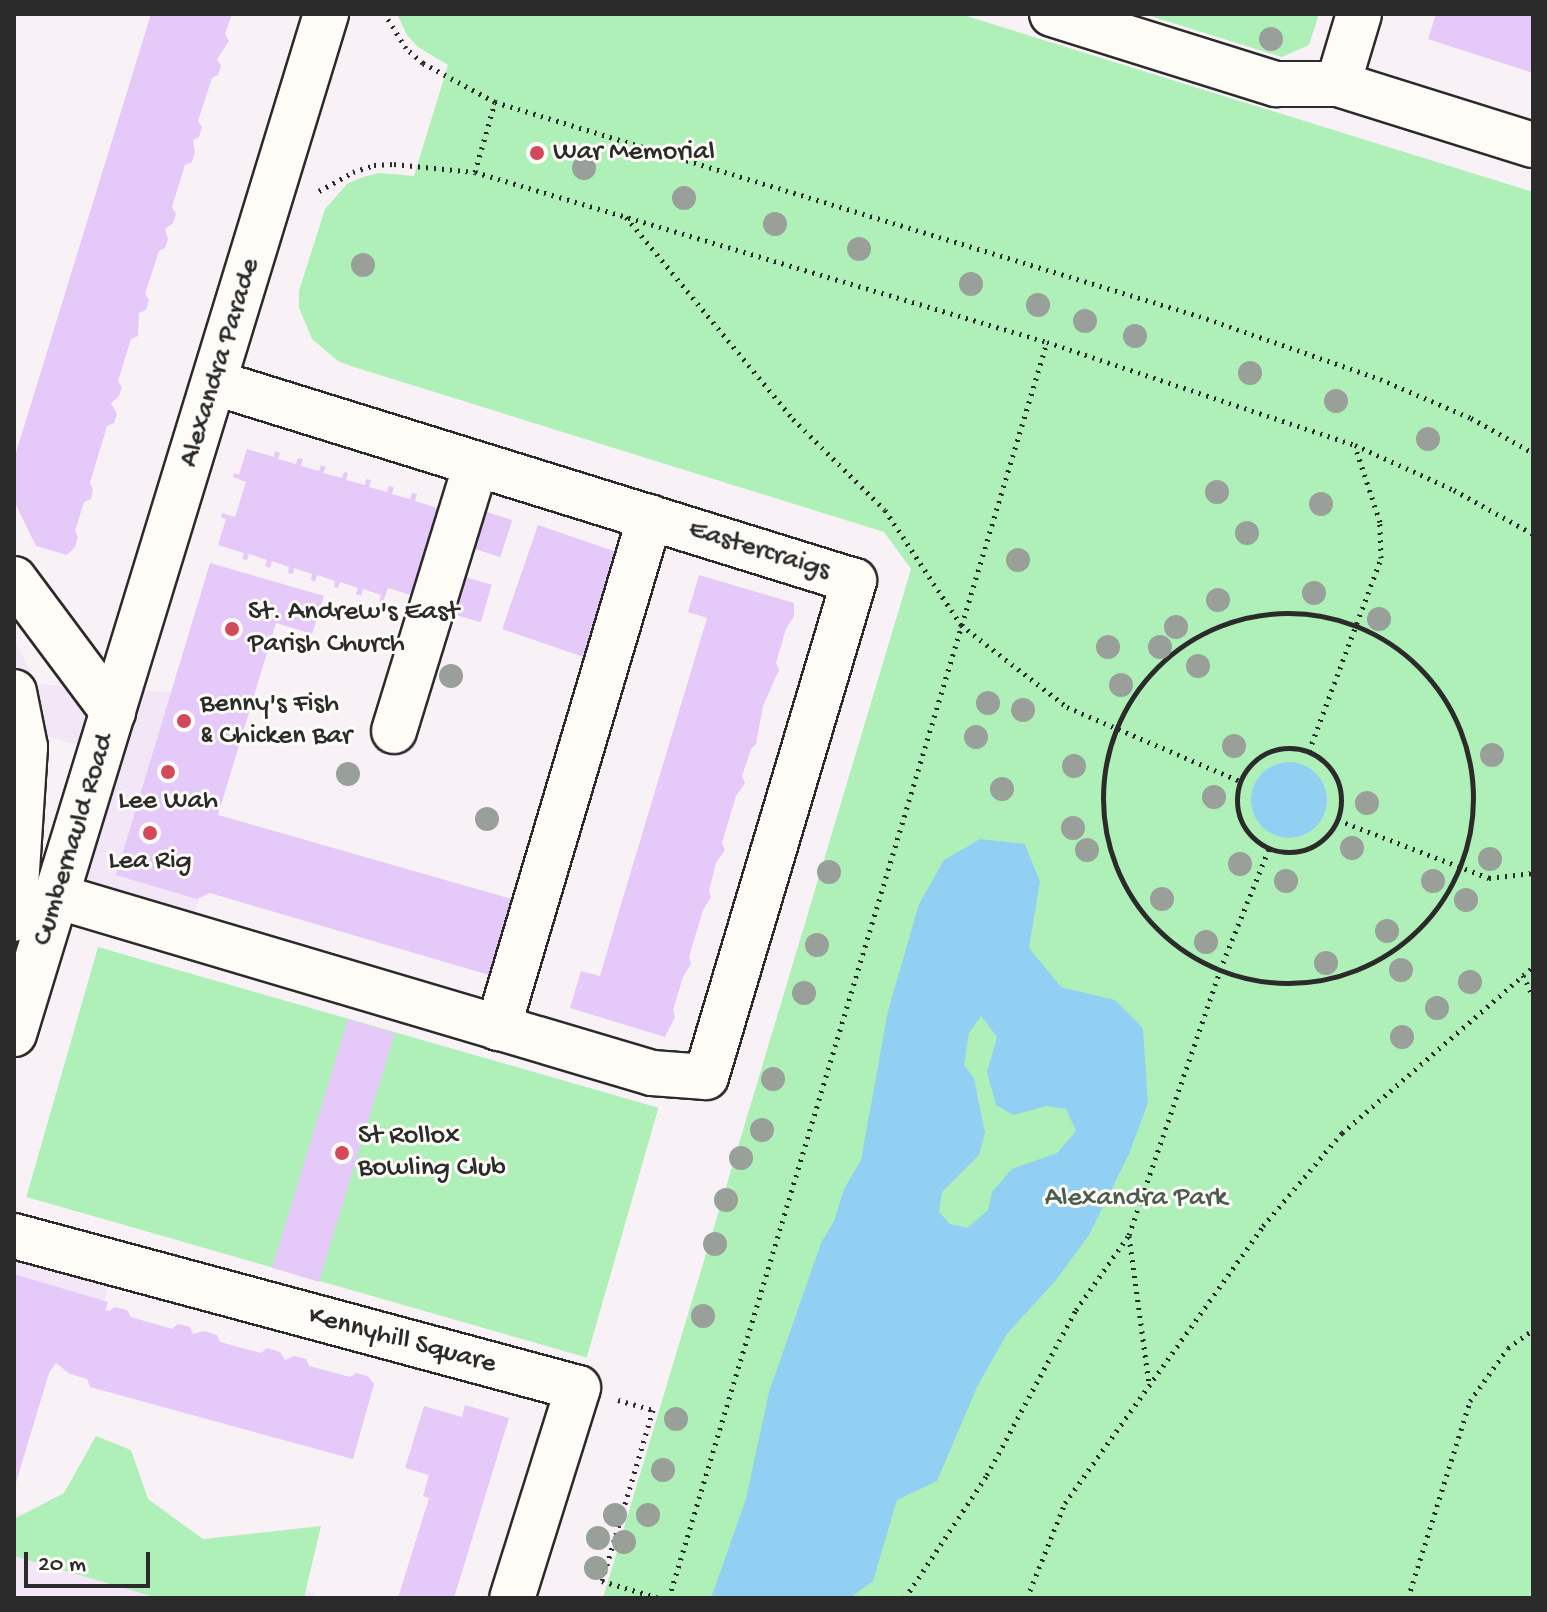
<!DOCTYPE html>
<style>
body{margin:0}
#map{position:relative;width:1547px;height:1612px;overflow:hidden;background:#f8f2f7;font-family:"Gochi Hand",sans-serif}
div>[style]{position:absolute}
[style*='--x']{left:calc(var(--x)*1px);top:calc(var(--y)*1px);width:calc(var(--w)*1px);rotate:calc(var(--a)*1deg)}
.built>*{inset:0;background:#f2e6f7}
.green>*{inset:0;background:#aff0b8;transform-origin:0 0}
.water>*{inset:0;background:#92d0f3}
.round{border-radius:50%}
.building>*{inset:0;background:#e5c9f8;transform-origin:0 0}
.path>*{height:5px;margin-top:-2.5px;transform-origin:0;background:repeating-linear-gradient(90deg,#2b2b2b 0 2px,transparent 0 8px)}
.path>.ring{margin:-2.5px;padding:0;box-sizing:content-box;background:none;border:5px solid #2b2b2b;border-radius:50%}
.roads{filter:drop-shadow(2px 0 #2b2b2b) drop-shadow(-2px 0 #2b2b2b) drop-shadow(0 2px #2b2b2b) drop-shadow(0 -2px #2b2b2b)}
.minor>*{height:44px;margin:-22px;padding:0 22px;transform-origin:22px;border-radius:22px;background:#fdfcf7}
.major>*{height:44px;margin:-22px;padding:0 22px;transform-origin:22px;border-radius:22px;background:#fdfcf7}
.trees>*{width:24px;height:24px;margin:-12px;border-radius:50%;background:#99a09a}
.dots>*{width:22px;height:22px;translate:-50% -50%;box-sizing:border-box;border:4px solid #fdfcf7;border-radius:50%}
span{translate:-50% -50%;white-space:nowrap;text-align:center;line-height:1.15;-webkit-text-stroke:6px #fdfcf7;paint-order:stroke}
.poi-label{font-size:28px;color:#2b2b2b}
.left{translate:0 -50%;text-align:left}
.street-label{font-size:28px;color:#2b2b2b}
.park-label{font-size:28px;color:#4c5c4e}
.frame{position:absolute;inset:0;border:16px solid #2b2b2b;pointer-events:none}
.scale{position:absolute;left:24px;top:1552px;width:126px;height:36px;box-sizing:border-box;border:4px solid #2b2b2b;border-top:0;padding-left:10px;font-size:24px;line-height:28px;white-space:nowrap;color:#2b2b2b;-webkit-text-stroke:6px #fdfcf7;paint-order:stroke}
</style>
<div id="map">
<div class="built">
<div style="clip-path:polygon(14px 638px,36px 684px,216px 695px,213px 857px,187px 937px,54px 896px,97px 751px,14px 726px)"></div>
<div style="clip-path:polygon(14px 1236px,113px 1264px,96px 1339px,14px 1351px)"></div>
<div style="clip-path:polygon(14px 1512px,315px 1593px,313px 1598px,14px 1598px)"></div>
</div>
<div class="green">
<div style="clip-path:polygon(397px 14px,960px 14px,1533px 192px,1533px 1598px,603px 1598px,911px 569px,884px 532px,354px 367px,338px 361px,312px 339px,299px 308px,299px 291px,325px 209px,347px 184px,363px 177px,379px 173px,414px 176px,448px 65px,418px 47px,407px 35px)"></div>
<div style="clip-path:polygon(1144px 14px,1319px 14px,1309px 45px,1282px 57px)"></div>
<div style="left:98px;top:947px;width:583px;height:260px;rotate:16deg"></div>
<div style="clip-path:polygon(96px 1436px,131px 1450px,148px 1499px,203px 1539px,321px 1526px,304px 1598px,158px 1598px,14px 1556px,14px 1519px,64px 1493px)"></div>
</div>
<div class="water">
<div class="round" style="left:1251px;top:762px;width:76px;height:76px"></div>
<div style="clip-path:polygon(evenodd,980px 839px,1025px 844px,1040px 882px,1029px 948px,1061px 987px,1115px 1000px,1143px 1028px,1148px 1103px,1129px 1154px,1089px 1235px,1056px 1280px,1007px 1334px,977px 1387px,937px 1481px,897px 1500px,873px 1581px,850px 1598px,711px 1598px,746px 1499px,769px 1392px,821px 1243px,834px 1221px,844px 1189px,861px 1160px,888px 1011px,919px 904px,944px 860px,980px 839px,981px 1016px,997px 1037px,987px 1072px,996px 1105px,1013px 1115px,1046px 1106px,1066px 1109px,1076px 1131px,1057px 1153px,1012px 1169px,992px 1192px,988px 1210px,967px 1228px,950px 1224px,939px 1212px,942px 1192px,979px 1155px,985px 1133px,974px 1078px,964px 1065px,969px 1033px,981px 1016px)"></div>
</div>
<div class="building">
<div style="clip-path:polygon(151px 14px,232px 14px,225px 34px,229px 41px,217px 59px,221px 66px,218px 75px,212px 78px,198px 121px,202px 127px,199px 137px,193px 140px,195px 152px,192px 162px,185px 165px,172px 207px,176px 214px,173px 223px,165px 229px,168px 239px,165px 248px,159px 251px,145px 294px,149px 300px,146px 310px,139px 313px,138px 336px,131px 339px,118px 381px,122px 387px,119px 396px,111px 403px,117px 414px,114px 423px,107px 426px,90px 483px,93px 489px,91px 499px,84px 502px,75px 531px,78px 537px,75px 547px,67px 555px,36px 546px,14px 501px,14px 459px)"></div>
<div style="clip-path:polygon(1436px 14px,1533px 14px,1533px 73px,1428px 39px)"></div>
<div style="clip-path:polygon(247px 449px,274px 457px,275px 451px,280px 453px,278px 459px,296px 464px,298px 458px,303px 459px,301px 466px,319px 471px,321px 465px,326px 467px,323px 473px,342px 478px,344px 472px,348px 473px,346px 480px,365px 485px,366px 479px,371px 480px,369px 487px,387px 492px,389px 486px,394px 487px,392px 494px,410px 499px,412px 493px,417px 494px,415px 501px,447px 511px,420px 598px,388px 588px,383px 602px,379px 601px,381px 595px,363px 589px,361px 596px,356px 594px,358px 588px,340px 582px,338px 588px,334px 587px,335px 581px,317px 575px,315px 582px,311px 580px,312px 574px,294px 568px,293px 574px,288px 573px,289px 567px,272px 561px,270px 568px,265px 566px,267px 560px,249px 554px,247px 560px,242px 559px,244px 553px,218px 545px,226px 519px,221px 517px,222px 513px,235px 517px,246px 482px,233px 477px,234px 473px,239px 475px)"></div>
<div style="left:478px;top:509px;width:36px;height:39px;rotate:18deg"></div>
<div style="left:538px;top:525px;width:90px;height:110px;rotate:19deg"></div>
<div style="clip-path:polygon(210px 563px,324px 596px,312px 634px,276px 623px,218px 815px,519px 901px,496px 977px,210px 893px,197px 899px,116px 875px)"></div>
<div style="left:458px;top:575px;width:35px;height:39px;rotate:16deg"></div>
<div style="clip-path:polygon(699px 575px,794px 603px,794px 616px,786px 629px,776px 663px,779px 670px,763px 706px,756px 744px,751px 749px,742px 776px,745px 783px,736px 796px,722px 843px,725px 850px,716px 863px,709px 891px,711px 897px,703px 910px,689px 957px,691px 964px,683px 977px,673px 1010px,675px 1017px,665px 1037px,570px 1008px,581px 971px,600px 976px,619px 911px,707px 618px,688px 612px)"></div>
<div style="left:348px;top:1019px;width:49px;height:260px;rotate:17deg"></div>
<div style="clip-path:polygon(14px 1274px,108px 1302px,105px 1310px,109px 1311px,115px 1307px,127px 1310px,131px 1317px,172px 1329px,178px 1324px,190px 1327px,193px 1334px,204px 1331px,217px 1335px,220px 1342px,261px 1353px,267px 1348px,280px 1352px,285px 1360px,294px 1356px,306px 1359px,309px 1366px,350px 1377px,356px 1373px,368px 1376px,374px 1384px,353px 1459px,90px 1387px,87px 1379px,70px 1374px,56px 1363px,49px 1373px,14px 1489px)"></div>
<div style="clip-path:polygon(465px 1405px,509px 1418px,454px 1598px,398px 1598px,429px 1498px,423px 1496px,429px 1475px,405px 1468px,424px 1406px,462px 1417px)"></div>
</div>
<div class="path">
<div style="--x:495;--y:102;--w:736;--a:16.91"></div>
<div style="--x:1199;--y:316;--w:192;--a:19.2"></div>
<div style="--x:1380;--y:379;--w:99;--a:23.2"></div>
<div style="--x:1471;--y:418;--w:71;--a:29.4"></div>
<div style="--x:475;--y:172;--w:597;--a:16.55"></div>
<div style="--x:1047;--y:342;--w:325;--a:18.5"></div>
<div style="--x:1355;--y:445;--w:109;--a:24.4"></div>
<div style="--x:1454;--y:490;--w:90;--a:29.1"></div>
<div style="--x:319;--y:191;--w:39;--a:-29"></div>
<div style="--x:353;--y:172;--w:22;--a:-18"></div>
<div style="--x:374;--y:165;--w:20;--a:-3"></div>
<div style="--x:394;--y:164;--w:81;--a:5.6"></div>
<div style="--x:475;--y:172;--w:73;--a:-74.1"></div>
<div style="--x:495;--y:102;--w:82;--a:-151.6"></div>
<div style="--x:423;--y:63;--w:23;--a:-139"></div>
<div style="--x:406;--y:48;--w:40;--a:-122"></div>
<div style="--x:626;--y:217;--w:262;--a:50.4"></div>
<div style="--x:793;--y:419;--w:129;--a:44.7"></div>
<div style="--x:885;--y:510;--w:138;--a:56.5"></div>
<div style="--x:961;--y:625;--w:134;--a:37.7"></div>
<div style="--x:1067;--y:707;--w:188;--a:23.2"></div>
<div class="ring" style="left:1103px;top:613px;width:365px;height:365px"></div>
<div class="ring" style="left:1237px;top:748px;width:99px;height:99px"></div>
<div style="--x:1309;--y:751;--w:206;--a:-69.5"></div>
<div style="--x:1381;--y:558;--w:36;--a:-92"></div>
<div style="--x:1380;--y:522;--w:80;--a:-108.2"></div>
<div style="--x:1338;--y:820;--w:162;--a:21"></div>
<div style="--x:1489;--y:878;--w:44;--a:-6.5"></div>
<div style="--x:1523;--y:975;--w:23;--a:65"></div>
<div style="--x:1129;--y:1236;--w:148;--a:82.3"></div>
<div style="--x:618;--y:1400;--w:36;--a:16"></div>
<div style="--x:653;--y:1410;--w:178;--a:106.6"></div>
<div style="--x:602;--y:1581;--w:59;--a:16.6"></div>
<div style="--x:669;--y:1598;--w:1312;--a:-73.25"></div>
<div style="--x:905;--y:1598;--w:148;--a:-56.3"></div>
<div style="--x:987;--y:1475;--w:187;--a:-61.7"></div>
<div style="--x:1076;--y:1310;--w:92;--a:-54.8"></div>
<div style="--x:1129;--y:1235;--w:280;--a:-71"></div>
<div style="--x:1220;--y:970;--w:131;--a:-68"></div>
<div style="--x:1027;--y:1598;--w:102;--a:-68.2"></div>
<div style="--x:1065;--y:1503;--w:340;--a:-54.4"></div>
<div style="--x:1263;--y:1226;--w:122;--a:-49.7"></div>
<div style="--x:1342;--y:1133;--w:253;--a:-41"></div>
<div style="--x:1408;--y:1598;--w:207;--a:-72.5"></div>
<div style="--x:1470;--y:1401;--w:65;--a:-54.4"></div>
<div style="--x:1508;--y:1348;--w:31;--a:-36"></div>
</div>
<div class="roads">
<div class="minor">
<div style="--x:1052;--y:14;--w:235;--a:17.4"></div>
<div style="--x:1276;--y:84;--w:62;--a:0"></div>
<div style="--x:1338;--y:84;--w:204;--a:17.4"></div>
<div style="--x:1338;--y:84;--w:73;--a:-73.3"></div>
<div style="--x:394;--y:731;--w:279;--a:-72.9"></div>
<div style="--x:59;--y:897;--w:619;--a:16.53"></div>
<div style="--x:652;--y:1073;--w:54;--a:4.2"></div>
<div style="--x:706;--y:1077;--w:518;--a:-73.39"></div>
<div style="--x:854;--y:581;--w:668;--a:-162.76"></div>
<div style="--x:498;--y:1028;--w:533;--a:-73.43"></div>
<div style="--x:14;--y:1236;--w:584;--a:15.08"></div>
<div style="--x:578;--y:1388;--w:220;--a:107.4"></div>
</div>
<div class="major">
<div style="--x:14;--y:579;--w:166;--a:53.3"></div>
<div style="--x:14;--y:692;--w:56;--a:78.7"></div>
<div style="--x:25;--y:747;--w:172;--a:93.7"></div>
<div style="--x:14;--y:1034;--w:1067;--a:-72.99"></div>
</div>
</div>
<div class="trees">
<div style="left:1271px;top:39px"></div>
<div style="left:584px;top:168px"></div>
<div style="left:684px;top:198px"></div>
<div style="left:775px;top:224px"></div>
<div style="left:859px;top:249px"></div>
<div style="left:363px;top:265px"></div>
<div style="left:971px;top:284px"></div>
<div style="left:1038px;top:305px"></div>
<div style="left:1085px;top:321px"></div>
<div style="left:1135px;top:336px"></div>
<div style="left:1250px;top:373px"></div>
<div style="left:1336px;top:401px"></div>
<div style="left:1428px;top:439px"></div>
<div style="left:1217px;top:492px"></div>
<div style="left:1321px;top:504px"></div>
<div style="left:1247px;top:533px"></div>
<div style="left:1018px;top:560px"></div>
<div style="left:1314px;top:593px"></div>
<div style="left:1218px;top:600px"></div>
<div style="left:1379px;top:619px"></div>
<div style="left:1176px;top:627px"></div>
<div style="left:1108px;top:647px"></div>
<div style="left:1160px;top:647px"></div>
<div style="left:1198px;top:666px"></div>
<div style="left:451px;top:676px"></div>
<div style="left:1121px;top:685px"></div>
<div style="left:988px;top:703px"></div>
<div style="left:1023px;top:710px"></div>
<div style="left:976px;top:737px"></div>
<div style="left:1234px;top:746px"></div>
<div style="left:1492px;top:755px"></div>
<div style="left:1074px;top:766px"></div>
<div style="left:348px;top:774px"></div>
<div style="left:1002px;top:789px"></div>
<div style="left:1214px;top:797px"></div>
<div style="left:1367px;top:803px"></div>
<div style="left:487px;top:819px"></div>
<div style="left:1073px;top:828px"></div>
<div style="left:1352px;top:848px"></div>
<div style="left:1087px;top:850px"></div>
<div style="left:1490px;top:859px"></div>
<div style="left:1240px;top:864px"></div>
<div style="left:829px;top:872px"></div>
<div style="left:1286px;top:881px"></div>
<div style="left:1433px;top:881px"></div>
<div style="left:1162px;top:899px"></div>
<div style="left:1466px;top:900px"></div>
<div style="left:1387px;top:931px"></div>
<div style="left:1206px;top:942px"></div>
<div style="left:817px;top:945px"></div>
<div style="left:1326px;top:963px"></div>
<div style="left:1401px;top:970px"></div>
<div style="left:1470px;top:982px"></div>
<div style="left:804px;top:993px"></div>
<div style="left:1437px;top:1008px"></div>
<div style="left:1402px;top:1037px"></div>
<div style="left:773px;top:1079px"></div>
<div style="left:762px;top:1130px"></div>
<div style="left:741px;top:1158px"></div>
<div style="left:726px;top:1200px"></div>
<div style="left:715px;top:1244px"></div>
<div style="left:703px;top:1316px"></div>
<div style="left:676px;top:1419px"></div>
<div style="left:663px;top:1470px"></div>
<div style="left:615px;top:1515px"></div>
<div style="left:648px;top:1515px"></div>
<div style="left:598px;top:1538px"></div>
<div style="left:624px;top:1542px"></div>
<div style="left:596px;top:1568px"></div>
</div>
<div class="dots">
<div style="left:537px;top:153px;background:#d1495b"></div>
<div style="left:232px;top:629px;background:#d1495b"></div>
<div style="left:184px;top:721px;background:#d1495b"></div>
<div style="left:168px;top:772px;background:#d1495b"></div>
<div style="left:150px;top:833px;background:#d1495b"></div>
<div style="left:342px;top:1153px;background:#d1495b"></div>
</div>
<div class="poi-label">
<span class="left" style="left:553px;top:153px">War Memorial</span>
<span class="left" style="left:248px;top:629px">St. Andrew's East<br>Parish Church</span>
<span class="left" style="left:200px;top:721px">Benny's Fish<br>&amp; Chicken Bar</span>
<span style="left:168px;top:802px">Lee Wah</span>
<span style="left:150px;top:862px">Lea Rig</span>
<span class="left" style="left:358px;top:1153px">St Rollox<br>Bowling Club</span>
</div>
<div class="street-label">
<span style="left:221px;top:363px;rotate:-73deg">Alexandra Parade</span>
<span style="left:759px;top:551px;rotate:17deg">Eastercraigs</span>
<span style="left:75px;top:840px;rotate:-73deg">Cumbernauld Road</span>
<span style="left:402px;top:1341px;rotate:15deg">Kennyhill Square</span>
</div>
<div class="park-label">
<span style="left:1136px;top:1199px">Alexandra Park</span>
</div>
<div class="frame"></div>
<div class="scale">20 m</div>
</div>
